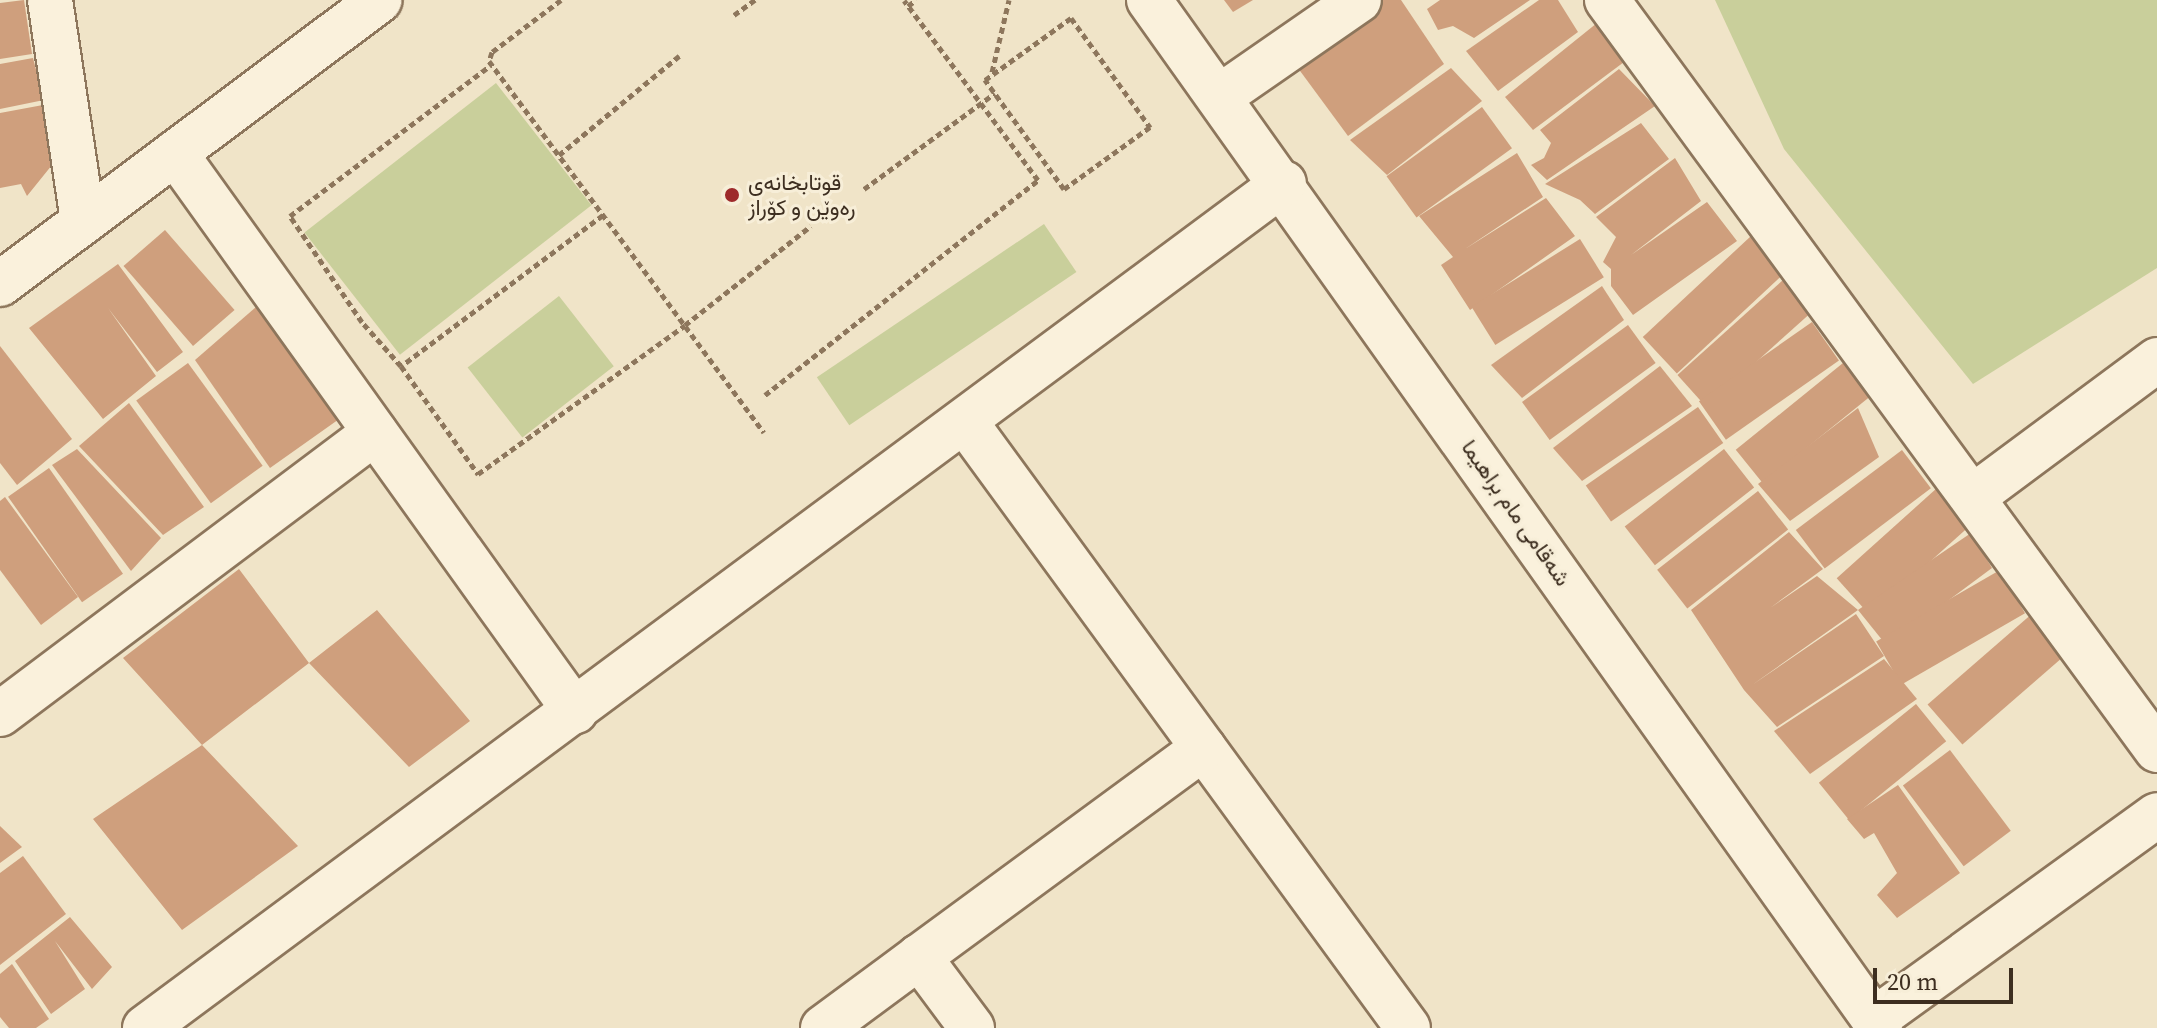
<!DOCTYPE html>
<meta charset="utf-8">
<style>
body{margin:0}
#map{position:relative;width:2157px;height:1028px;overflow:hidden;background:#f0e4c8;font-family:"Source Serif 4",Vazirmatn,serif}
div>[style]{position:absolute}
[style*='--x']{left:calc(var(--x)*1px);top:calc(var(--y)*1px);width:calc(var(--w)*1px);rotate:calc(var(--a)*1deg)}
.green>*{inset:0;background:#c9cf9b;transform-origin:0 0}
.building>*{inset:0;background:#cf9f7d;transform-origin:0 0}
.path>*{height:5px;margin-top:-2.5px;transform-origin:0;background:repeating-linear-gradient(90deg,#8d765c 0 6px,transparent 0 10px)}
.roads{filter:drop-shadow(2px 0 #8d765c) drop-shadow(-2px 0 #8d765c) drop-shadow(0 2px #8d765c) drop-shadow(0 -2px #8d765c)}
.minor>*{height:44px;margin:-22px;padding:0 22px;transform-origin:22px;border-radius:22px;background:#faf1dc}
.dots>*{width:22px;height:22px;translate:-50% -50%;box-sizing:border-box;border:4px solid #f7eed8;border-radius:50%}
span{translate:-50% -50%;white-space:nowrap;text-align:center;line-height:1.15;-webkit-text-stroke:6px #f7eed8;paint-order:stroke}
.poi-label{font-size:22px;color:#3d2e20}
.left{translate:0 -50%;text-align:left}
.street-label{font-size:22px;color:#3d2e20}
.scale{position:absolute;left:1873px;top:968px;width:140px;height:36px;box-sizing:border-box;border:4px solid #3d2e20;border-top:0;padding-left:10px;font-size:24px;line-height:28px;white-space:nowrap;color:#3d2e20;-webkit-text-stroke:6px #f7eed8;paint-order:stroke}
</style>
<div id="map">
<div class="green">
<div style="clip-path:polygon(1715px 0,2157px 0,2157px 268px,1973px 384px,1784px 149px)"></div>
<div style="left:496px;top:83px;width:155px;height:243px;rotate:52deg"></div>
<div style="left:1044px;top:224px;width:58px;height:274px;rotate:56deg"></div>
<div style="left:559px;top:296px;width:89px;height:116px;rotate:52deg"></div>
</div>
<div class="building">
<div style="clip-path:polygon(24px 0,32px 54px,0 59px,0 3px)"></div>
<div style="clip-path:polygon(1224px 0,1253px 0,1233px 12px)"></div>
<div style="clip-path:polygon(1374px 0,1401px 0,1444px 64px,1348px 136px,1292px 60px)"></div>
<div style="clip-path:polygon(1440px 0,1530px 0,1474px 38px,1453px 26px,1438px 30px,1427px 9px)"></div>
<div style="clip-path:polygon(1539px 0,1558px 0,1578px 32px,1498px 91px,1466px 51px)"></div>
<div style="clip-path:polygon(1602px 19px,1624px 62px,1533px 130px,1505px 97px)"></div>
<div style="clip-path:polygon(33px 58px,44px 100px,0 109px,0 64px)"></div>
<div style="clip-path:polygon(1451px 68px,1482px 101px,1387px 175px,1350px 140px)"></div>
<div style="clip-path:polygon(1619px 69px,1655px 106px,1547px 180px,1531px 165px,1544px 158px,1551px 143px,1540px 130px)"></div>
<div style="clip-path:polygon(43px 105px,52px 165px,27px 196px,21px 184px,0 188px,0 113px)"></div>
<div style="left:1482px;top:107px;width:51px;height:118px;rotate:54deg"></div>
<div style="clip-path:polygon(1641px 123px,1669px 159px,1595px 214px,1580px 200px,1545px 184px)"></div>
<div style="clip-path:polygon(1517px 153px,1543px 197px,1465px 249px,1546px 198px,1575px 236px,1470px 310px,1441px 265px,1453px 257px,1419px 216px)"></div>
<div style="clip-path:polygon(1675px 158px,1701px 201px,1631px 255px,1707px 202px,1737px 241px,1633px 315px,1611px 286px,1611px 269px,1603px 262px,1616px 237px,1596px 217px)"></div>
<div style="left:165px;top:230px;width:106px;height:55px;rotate:49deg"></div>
<div style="left:1751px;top:236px;width:50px;height:148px;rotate:47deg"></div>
<div style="left:1580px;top:239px;width:45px;height:128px;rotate:58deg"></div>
<div style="clip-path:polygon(118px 264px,183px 352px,157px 372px,108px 308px,156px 376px,103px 419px,29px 328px)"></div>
<div style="left:1783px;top:280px;width:43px;height:142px;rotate:48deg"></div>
<div style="clip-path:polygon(1602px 286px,1624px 320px,1522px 398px,1491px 365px)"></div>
<div style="clip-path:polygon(256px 307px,342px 417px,270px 468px,195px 360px)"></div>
<div style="left:1812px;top:322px;width:47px;height:138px;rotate:55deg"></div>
<div style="left:1628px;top:325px;width:47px;height:131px;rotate:54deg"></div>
<div style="clip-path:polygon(0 346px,72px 439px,17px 485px,0 463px)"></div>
<div style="left:188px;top:363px;width:127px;height:64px;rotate:54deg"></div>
<div style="left:1843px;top:363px;width:43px;height:138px;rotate:51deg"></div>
<div style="clip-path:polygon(1660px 366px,1692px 406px,1582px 481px,1553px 448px)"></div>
<div style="clip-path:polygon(129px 403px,204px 507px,163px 535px,79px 446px)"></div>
<div style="left:1698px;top:407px;width:44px;height:137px;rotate:55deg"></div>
<div style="clip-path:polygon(1858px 408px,1879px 457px,1790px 521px,1758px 484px)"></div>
<div style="clip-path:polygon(77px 449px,161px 538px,131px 571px,52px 465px)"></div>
<div style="left:1724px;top:449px;width:49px;height:126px;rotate:52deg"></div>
<div style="left:1902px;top:450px;width:48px;height:133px;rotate:53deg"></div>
<div style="left:49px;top:468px;width:129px;height:50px;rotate:55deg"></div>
<div style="left:1937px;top:488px;width:50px;height:135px;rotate:48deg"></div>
<div style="left:1758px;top:491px;width:49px;height:128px;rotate:52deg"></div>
<div style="clip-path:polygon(5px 497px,78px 597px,41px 625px,0 570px,0 501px)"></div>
<div style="clip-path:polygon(1789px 532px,1823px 569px,1770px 608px,1817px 576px,1858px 610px,1752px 685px,1856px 614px,1884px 656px,1777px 727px,1744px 690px,1691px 610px)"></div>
<div style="clip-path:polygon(1971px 533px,1992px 568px,1887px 646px,1858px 610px)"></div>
<div style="clip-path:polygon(239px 569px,309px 663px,377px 610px,470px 721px,409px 767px,309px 663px,202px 745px,298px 846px,182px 930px,93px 819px,202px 745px,123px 658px)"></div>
<div style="left:2000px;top:570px;width:50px;height:143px;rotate:60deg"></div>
<div style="left:2034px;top:612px;width:53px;height:141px;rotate:49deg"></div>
<div style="clip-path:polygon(1884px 659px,1917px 699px,1810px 774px,1774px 731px)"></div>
<div style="left:1916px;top:704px;width:48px;height:125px;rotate:51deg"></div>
<div style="left:1950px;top:750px;width:101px;height:59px;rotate:53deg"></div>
<div style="clip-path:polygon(1898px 785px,1960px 873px,1897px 918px,1877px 895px,1897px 873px,1874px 833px,1864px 839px,1847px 819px)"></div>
<div style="clip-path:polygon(0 826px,22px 847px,0 863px)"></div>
<div style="clip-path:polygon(23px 856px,66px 914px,0 965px,0 873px)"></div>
<div style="clip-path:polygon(70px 917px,112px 967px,92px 989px,55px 941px,85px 989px,51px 1014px,15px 961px)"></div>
<div style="clip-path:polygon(12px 964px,49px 1019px,36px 1028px,9px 1028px,0 1017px,0 974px)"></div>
</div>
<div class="path">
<div style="--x:561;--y:0;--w:86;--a:143"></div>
<div style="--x:492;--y:52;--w:9;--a:108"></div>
<div style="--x:489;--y:61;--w:462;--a:53.5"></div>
<div style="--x:908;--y:6;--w:10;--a:-37"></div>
<div style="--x:734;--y:15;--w:26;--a:-36"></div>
<div style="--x:1071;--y:18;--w:135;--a:54.1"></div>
<div style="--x:1150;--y:127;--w:106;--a:144.2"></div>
<div style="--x:1064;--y:189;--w:135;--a:-125.9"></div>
<div style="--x:985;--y:80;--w:106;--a:-35.8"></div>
<div style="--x:992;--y:72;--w:74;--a:-76.7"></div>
<div style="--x:559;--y:155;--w:156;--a:-39.5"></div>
<div style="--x:864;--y:189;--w:162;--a:-36.2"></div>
<div style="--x:603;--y:215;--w:252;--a:143.2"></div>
<div style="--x:401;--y:366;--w:133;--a:54.5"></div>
<div style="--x:478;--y:474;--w:255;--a:-35.7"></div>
<div style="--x:685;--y:325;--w:160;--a:-38.2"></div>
<div style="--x:401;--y:366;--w:59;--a:-131.6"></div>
<div style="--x:362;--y:322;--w:128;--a:-124.2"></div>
<div style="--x:290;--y:216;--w:251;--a:-36.9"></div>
<div style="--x:765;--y:395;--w:347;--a:-38.2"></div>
<div style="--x:1038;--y:180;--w:224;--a:-126.7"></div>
</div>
<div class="roads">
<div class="minor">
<div style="--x:50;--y:0;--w:224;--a:81.5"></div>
<div style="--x:1149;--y:0;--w:1261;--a:54.58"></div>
<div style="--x:1607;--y:0;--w:930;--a:53.75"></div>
<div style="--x:1219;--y:97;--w:170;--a:-34.7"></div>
<div style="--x:175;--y:153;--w:687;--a:54.37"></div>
<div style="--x:0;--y:284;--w:474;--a:-36.8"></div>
<div style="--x:966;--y:423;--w:749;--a:53.85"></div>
<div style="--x:1974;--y:496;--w:228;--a:-36.6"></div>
<div style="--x:0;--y:714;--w:469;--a:-36.9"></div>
<div style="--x:1874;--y:1020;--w:349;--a:-35.9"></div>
<div style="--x:145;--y:1028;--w:1418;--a:-36.57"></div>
<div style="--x:823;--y:1028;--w:119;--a:-36.5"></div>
<div style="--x:972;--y:1028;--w:89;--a:-126.7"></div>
<div style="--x:919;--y:957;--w:353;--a:-36.3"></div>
</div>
</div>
<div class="dots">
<div style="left:732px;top:195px;background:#9e2a2b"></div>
</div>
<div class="poi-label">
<span class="left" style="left:748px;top:195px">قوتابخانەی<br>رەوێن و کۆراز</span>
</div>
<div class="street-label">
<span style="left:1516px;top:513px;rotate:55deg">شەقامی مام براهیما</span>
</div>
<div class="scale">20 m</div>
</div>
